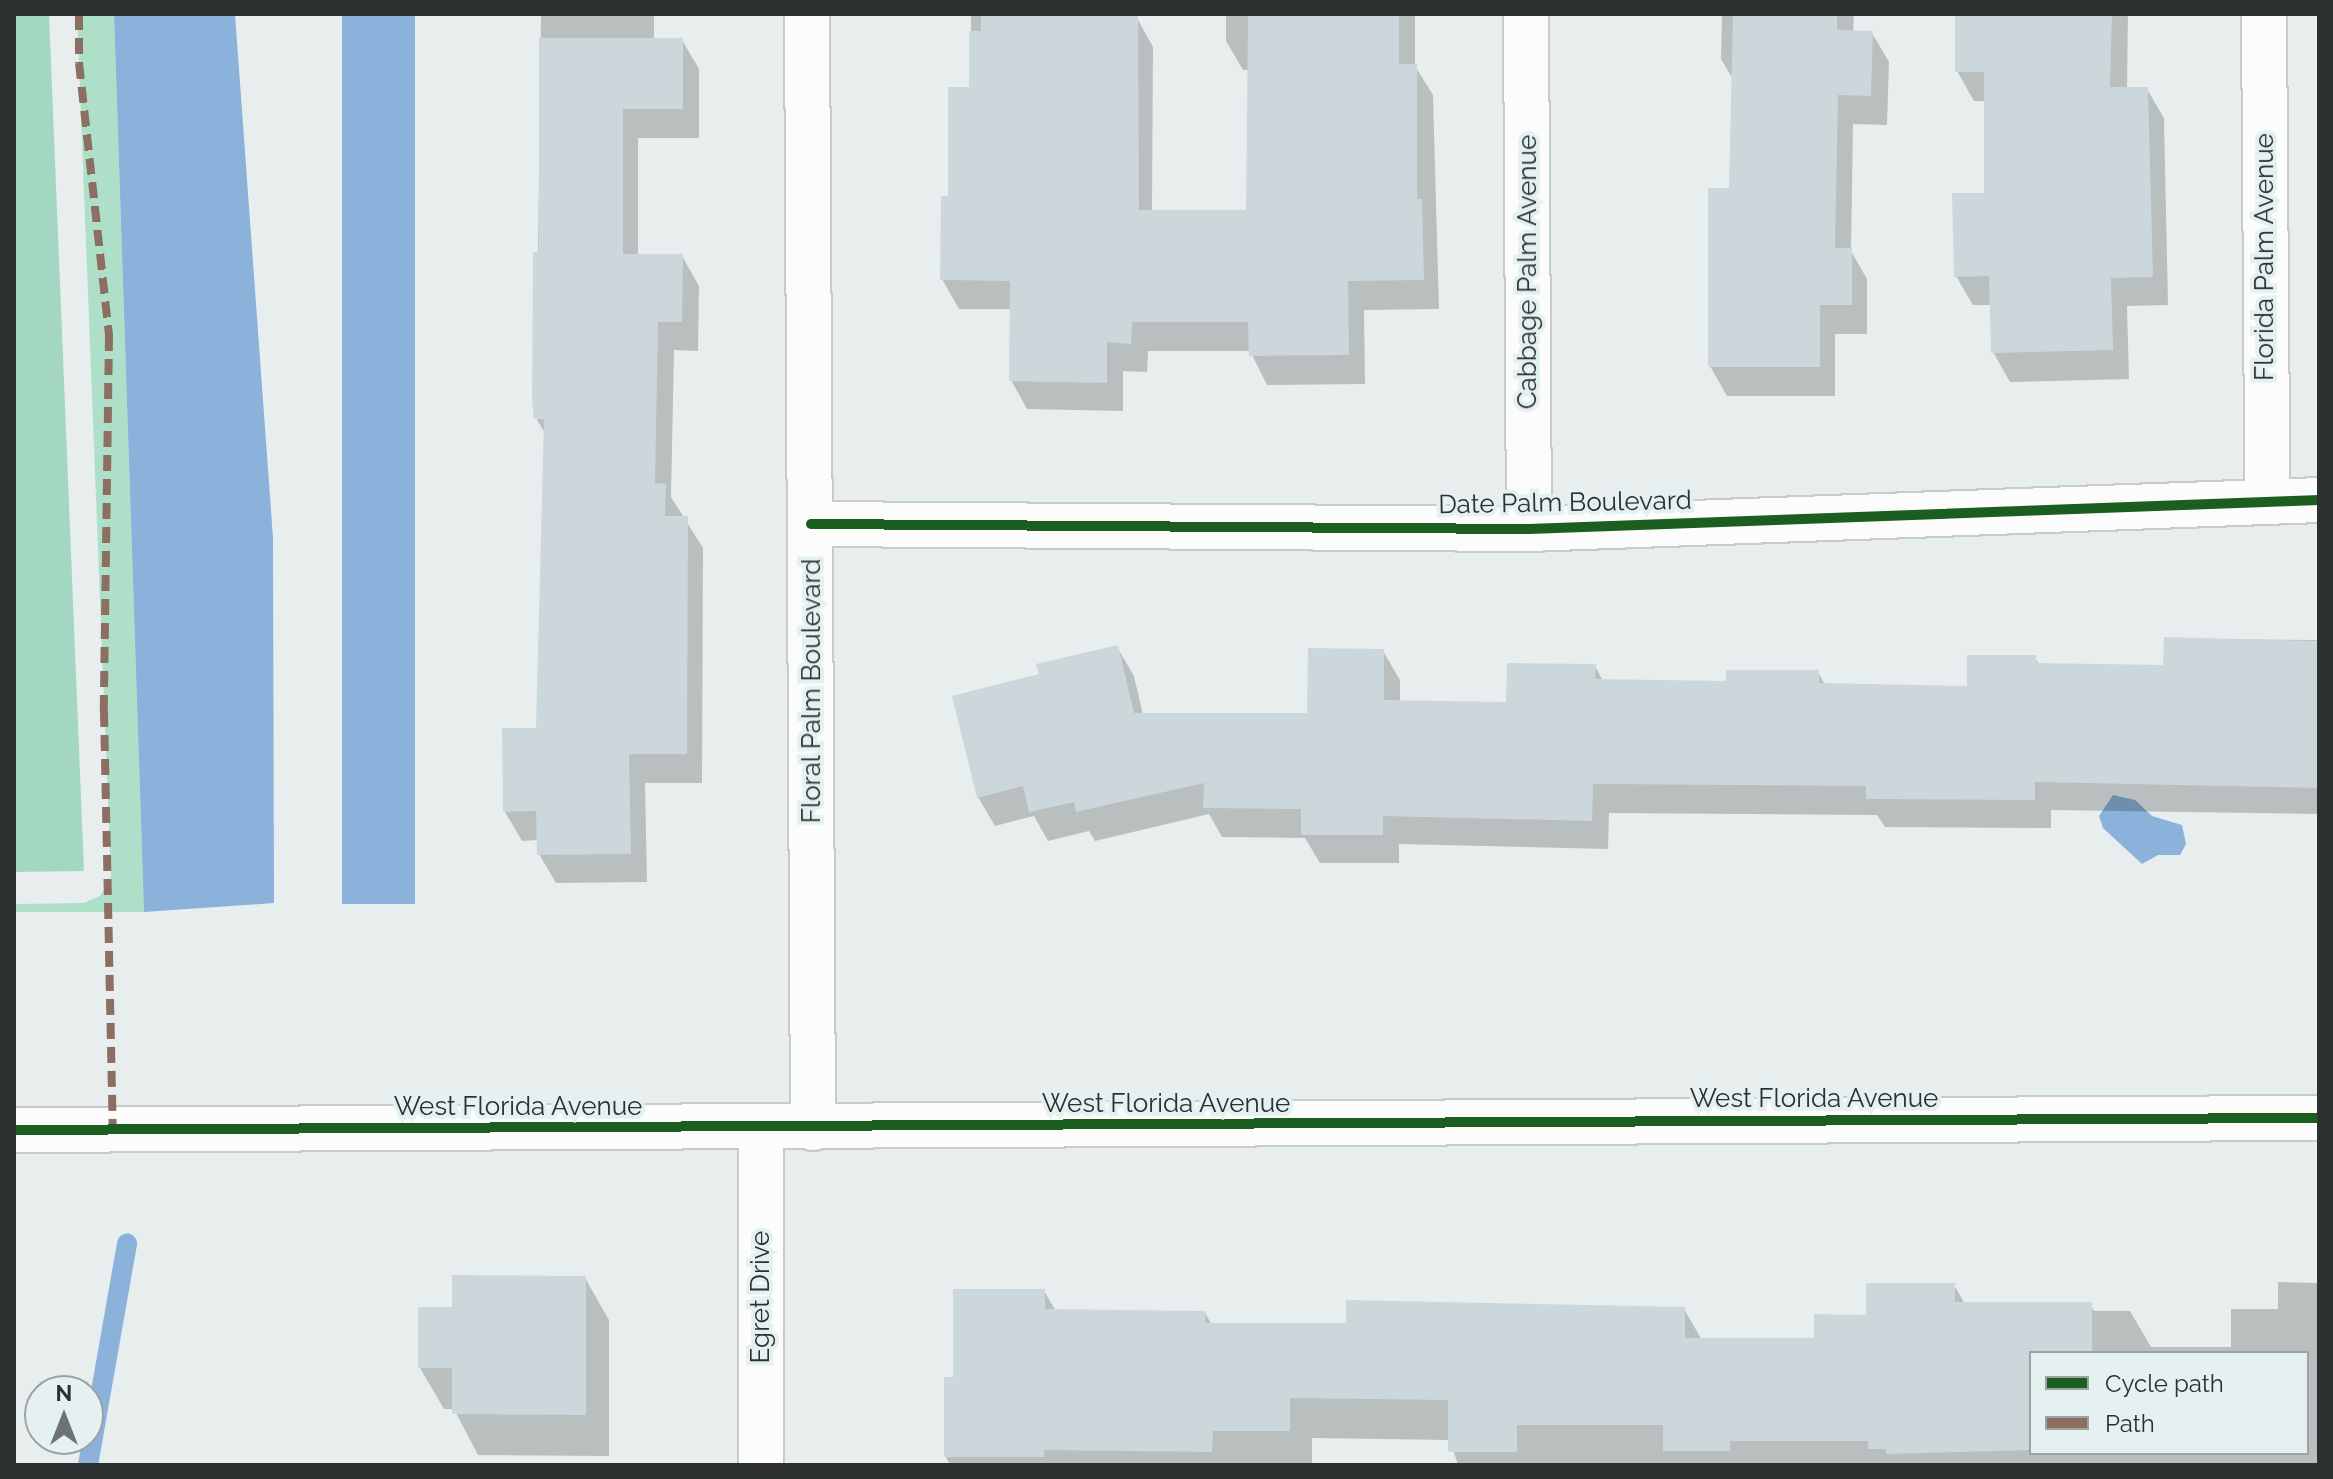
<!DOCTYPE html>
<style>
body{margin:0}
#map{position:relative;width:2333px;height:1479px;overflow:hidden;background:#e8eeee;font-family:Raleway,sans-serif}
div>[style]{position:absolute}
[style*='--x']{left:calc(var(--x)*1px);top:calc(var(--y)*1px);width:calc(var(--w)*1px);rotate:calc(var(--a)*1deg)}
.green>*{inset:0;background:#aedfc9}
.forest>*{inset:0;background:#a3d7c1}
.water>*{inset:0;background:#8ab2db;transform-origin:0 0}
.shadow>*{inset:0;background:#0003}
.stream>*{height:20px;margin:-10px;padding:0 10px;transform-origin:10px;border-radius:10px;background:#8ab2db}
.building>*{inset:0;background:#ccd7dc}
.roads{filter:drop-shadow(2px 0 #c6cbcb) drop-shadow(-2px 0 #c6cbcb) drop-shadow(0 2px #c6cbcb) drop-shadow(0 -2px #c6cbcb)}
.minor>*{height:44px;margin:-22px;padding:0 22px;transform-origin:22px;border-radius:22px;background:#fcfcfc}
.quiet>*{height:8px;margin-top:-4px;transform-origin:0;background:repeating-linear-gradient(90deg,#8d6e63 0 16px,transparent 0 24px)}
.cycleway>*{height:10px;margin:-5px;padding:0 5px;transform-origin:5px;border-radius:5px;background:#1b5e20}
span{translate:-50% -50%;white-space:nowrap;text-align:center;line-height:1.15;-webkit-text-stroke:8px #e5f0f1;paint-order:stroke}
.street-label{font-size:26px;color:#2c3031}
.frame{position:absolute;inset:0;border:16px solid #2c3031;pointer-events:none}
.legend{position:absolute;left:2029px;top:1351px;width:280px;height:104px;box-sizing:border-box;background:#e5f0f1;border:2px solid #9ba3a4;margin:0;padding:10px 14px;list-style:none;font-size:24px;color:#2c3031}
.legend li{display:flex;align-items:center;gap:16px;height:40px}
.legend b{width:40px;border:2px solid #9ba3a4}
.north{position:absolute;left:24px;top:1375px;width:80px;height:80px;box-sizing:border-box;background:#e5f0f1;border:2px solid #9ba3a4;border-radius:50%;rotate:0deg;font-size:22px;font-weight:700;line-height:32px;text-align:center;color:#2c3031}
.north::after{content:'';display:block;margin:auto;width:28px;height:36px;background:#6e7273;clip-path:polygon(50% 0,100% 100%,50% 72%,0 100%)}
</style>
<div id="map">
<div class="green">
<div style="clip-path:polygon(77px 14px,114px 14px,144px 912px,14px 912px,14px 904px,84px 903px,100px 896px,111px 880px)"></div>
</div>
<div class="forest">
<div style="clip-path:polygon(14px 14px,49px 14px,84px 871px,14px 872px)"></div>
</div>
<div class="water">
<div style="clip-path:polygon(114px 14px,235px 14px,273px 538px,274px 903px,144px 912px)"></div>
<div style="left:342px;top:14px;width:73px;height:890px"></div>
<div style="clip-path:polygon(2113px 795px,2135px 800px,2152px 816px,2182px 825px,2186px 844px,2180px 855px,2158px 855px,2142px 864px,2103px 828px,2099px 816px)"></div>
</div>
<div class="shadow">
<div style="clip-path:polygon(541px 14px,654px 14px,654px 40px,682px 40px,699px 69px,699px 138px,638px 138px,638px 256px,682px 256px,699px 286px,698px 351px,674px 350px,671px 497px,703px 548px,702px 783px,645px 783px,647px 882px,556px 883px,539px 854px,539px 840px,522px 841px,505px 812px,538px 730px,546px 435px,536px 418px)"></div>
<div style="clip-path:polygon(971px 14px,1137px 18px,1153px 47px,1152px 210px,1248px 212px,1249px 70px,1243px 70px,1226px 41px,1226px 14px,1415px 14px,1415px 66px,1433px 95px,1439px 309px,1364px 310px,1365px 384px,1267px 385px,1250px 351px,1148px 351px,1147px 372px,1123px 371px,1123px 411px,1027px 409px,1011px 380px,1012px 309px,959px 309px,942px 279px,971px 89px)"></div>
<div style="clip-path:polygon(1722px 14px,1854px 14px,1853px 32px,1872px 33px,1889px 62px,1887px 125px,1853px 124px,1851px 251px,1867px 279px,1867px 334px,1835px 334px,1835px 396px,1727px 396px,1710px 366px,1731px 190px,1734px 81px,1721px 59px)"></div>
<div style="clip-path:polygon(1957px 14px,2128px 14px,2127px 89px,2147px 89px,2164px 118px,2168px 305px,2127px 306px,2129px 379px,2010px 382px,1993px 352px,1992px 305px,1973px 305px,1956px 276px,1986px 195px,1986px 101px,1974px 101px,1957px 71px)"></div>
<div style="clip-path:polygon(2166px 639px,2319px 640px,2319px 814px,2051px 810px,2051px 828px,1885px 827px,1877px 815px,1609px 813px,1608px 849px,1399px 844px,1399px 863px,1320px 863px,1305px 838px,1222px 837px,1209px 814px,1095px 841px,1089px 831px,1048px 841px,1034px 816px,995px 826px,978px 797px,1041px 676px,1117px 647px,1134px 676px,1143px 715px,1309px 715px,1383px 651px,1400px 680px,1400px 703px,1508px 704px,1595px 666px,1603px 681px,1728px 683px,1818px 672px,1825px 685px,1969px 688px,2035px 657px,2039px 665px,2165px 667px)"></div>
<div style="clip-path:polygon(585px 1278px,609px 1320px,609px 1456px,478px 1455px,454px 1409px,444px 1409px,420px 1368px,454px 1309px)"></div>
<div style="clip-path:polygon(evenodd,2278px 1282px,2319px 1283px,2319px 1465px,1458px 1465px,1450px 1440px,1312px 1438px,1312px 1465px,950px 1465px,946px 1457px,955px 1379px,1044px 1291px,1056px 1311px,1205px 1313px,1212px 1325px,1348px 1325px,1684px 1309px,1702px 1340px,1816px 1340px,1954px 1285px,1965px 1304px,2090px 1304px,2094px 1311px,2130px 1311px,2151px 1347px,2231px 1347px,2231px 1309px,2278px 1309px,2278px 1282px,2031px 1353px,2307px 1353px,2307px 1453px,2031px 1453px,2031px 1353px)"></div>
</div>
<div class="stream">
<div style="--x:88;--y:1465;--w:225;--a:-80"></div>
</div>
<div class="building">
<div style="clip-path:polygon(981px 14px,1138px 16px,1139px 210px,1246px 210px,1248px 16px,1399px 14px,1399px 64px,1417px 64px,1417px 199px,1422px 199px,1424px 280px,1348px 281px,1349px 355px,1249px 356px,1248px 322px,1132px 322px,1131px 344px,1107px 342px,1107px 383px,1009px 381px,1010px 281px,940px 280px,941px 196px,948px 196px,948px 87px,969px 87px,969px 31px,981px 31px)"></div>
<div style="clip-path:polygon(1733px 14px,1837px 14px,1837px 30px,1873px 31px,1871px 96px,1838px 95px,1835px 248px,1852px 248px,1852px 305px,1820px 305px,1820px 367px,1708px 367px,1708px 188px,1729px 188px)"></div>
<div style="clip-path:polygon(1955px 14px,2112px 14px,2110px 87px,2148px 87px,2153px 277px,2111px 278px,2113px 350px,1991px 353px,1989px 276px,1954px 277px,1952px 193px,1984px 193px,1984px 72px,1955px 72px)"></div>
<div style="clip-path:polygon(539px 38px,683px 38px,683px 109px,623px 109px,623px 254px,683px 254px,682px 322px,658px 322px,655px 483px,666px 484px,665px 516px,688px 516px,687px 754px,629px 754px,631px 854px,537px 855px,536px 811px,503px 812px,502px 728px,536px 728px,544px 419px,534px 419px,532px 400px,533px 252px,539px 252px)"></div>
<div style="clip-path:polygon(2164px 637px,2319px 641px,2319px 788px,2035px 782px,2035px 800px,1866px 799px,1866px 786px,1593px 784px,1592px 821px,1383px 816px,1383px 835px,1301px 835px,1301px 809px,1203px 808px,1204px 783px,1076px 812px,1074px 802px,1029px 812px,1023px 786px,977px 798px,952px 696px,1039px 674px,1036px 664px,1118px 645px,1134px 713px,1307px 713px,1308px 648px,1384px 649px,1384px 700px,1506px 702px,1507px 663px,1596px 664px,1595px 679px,1726px 681px,1726px 670px,1819px 670px,1819px 683px,1967px 686px,1967px 655px,2036px 655px,2036px 663px,2163px 665px)"></div>
<div style="clip-path:polygon(452px 1275px,586px 1276px,586px 1415px,452px 1414px,452px 1368px,418px 1368px,418px 1307px,452px 1307px)"></div>
<div style="clip-path:polygon(1866px 1283px,1955px 1283px,1955px 1302px,2092px 1302px,2092px 1353px,2031px 1353px,2031px 1450px,1886px 1454px,1886px 1449px,1868px 1449px,1868px 1441px,1730px 1441px,1730px 1451px,1663px 1451px,1663px 1425px,1517px 1425px,1517px 1452px,1448px 1452px,1448px 1400px,1290px 1398px,1290px 1431px,1213px 1431px,1212px 1452px,1044px 1450px,1044px 1457px,944px 1457px,944px 1377px,953px 1377px,953px 1289px,1045px 1289px,1045px 1309px,1206px 1311px,1205px 1323px,1346px 1323px,1346px 1300px,1685px 1307px,1685px 1338px,1814px 1338px,1814px 1314px,1866px 1315px)"></div>
</div>
<div class="roads">
<div class="minor">
<div style="--x:807;--y:14;--w:1114;--a:89.69"></div>
<div style="--x:1526;--y:14;--w:515;--a:89.67"></div>
<div style="--x:2264;--y:14;--w:485;--a:89.6"></div>
<div style="--x:811;--y:524;--w:718;--a:0.4"></div>
<div style="--x:1529;--y:529;--w:791;--a:-2.1"></div>
<div style="--x:761;--y:1128;--w:337;--a:90"></div>
<div style="--x:14;--y:1130;--w:2305;--a:-0.3"></div>
</div>
</div>
<div class="quiet">
<div style="--x:79;--y:14;--w:49;--a:90"></div>
<div style="--x:79;--y:63;--w:274;--a:83.7"></div>
<div style="--x:109;--y:335;--w:376;--a:90.8"></div>
<div style="--x:104;--y:711;--w:419;--a:88.8"></div>
</div>
<div class="cycleway">
<div style="--x:811;--y:524;--w:718;--a:0.4"></div>
<div style="--x:1529;--y:529;--w:791;--a:-2.1"></div>
<div style="--x:14;--y:1130;--w:2305;--a:-0.3"></div>
</div>
<div class="street-label">
<span style="left:2265px;top:257px;rotate:-90deg">Florida Palm Avenue</span>
<span style="left:1528px;top:272px;rotate:-90deg">Cabbage Palm Avenue</span>
<span style="left:1565px;top:503px;rotate:-1deg">Date Palm Boulevard</span>
<span style="left:812px;top:691px;rotate:-90deg">Floral Palm Boulevard</span>
<span style="left:1814px;top:1099px">West Florida Avenue</span>
<span style="left:1166px;top:1104px">West Florida Avenue</span>
<span style="left:518px;top:1107px">West Florida Avenue</span>
<span style="left:761px;top:1297px;rotate:-90deg">Egret Drive</span>
</div>
<div class="frame"></div>
<ul class="legend">
<li><b style="height:10px;background:#1b5e20"></b>Cycle path</li>
<li><b style="height:10px;background:#8d6e63"></b>Path</li>
</ul>
<div class="north">N</div>
</div>
